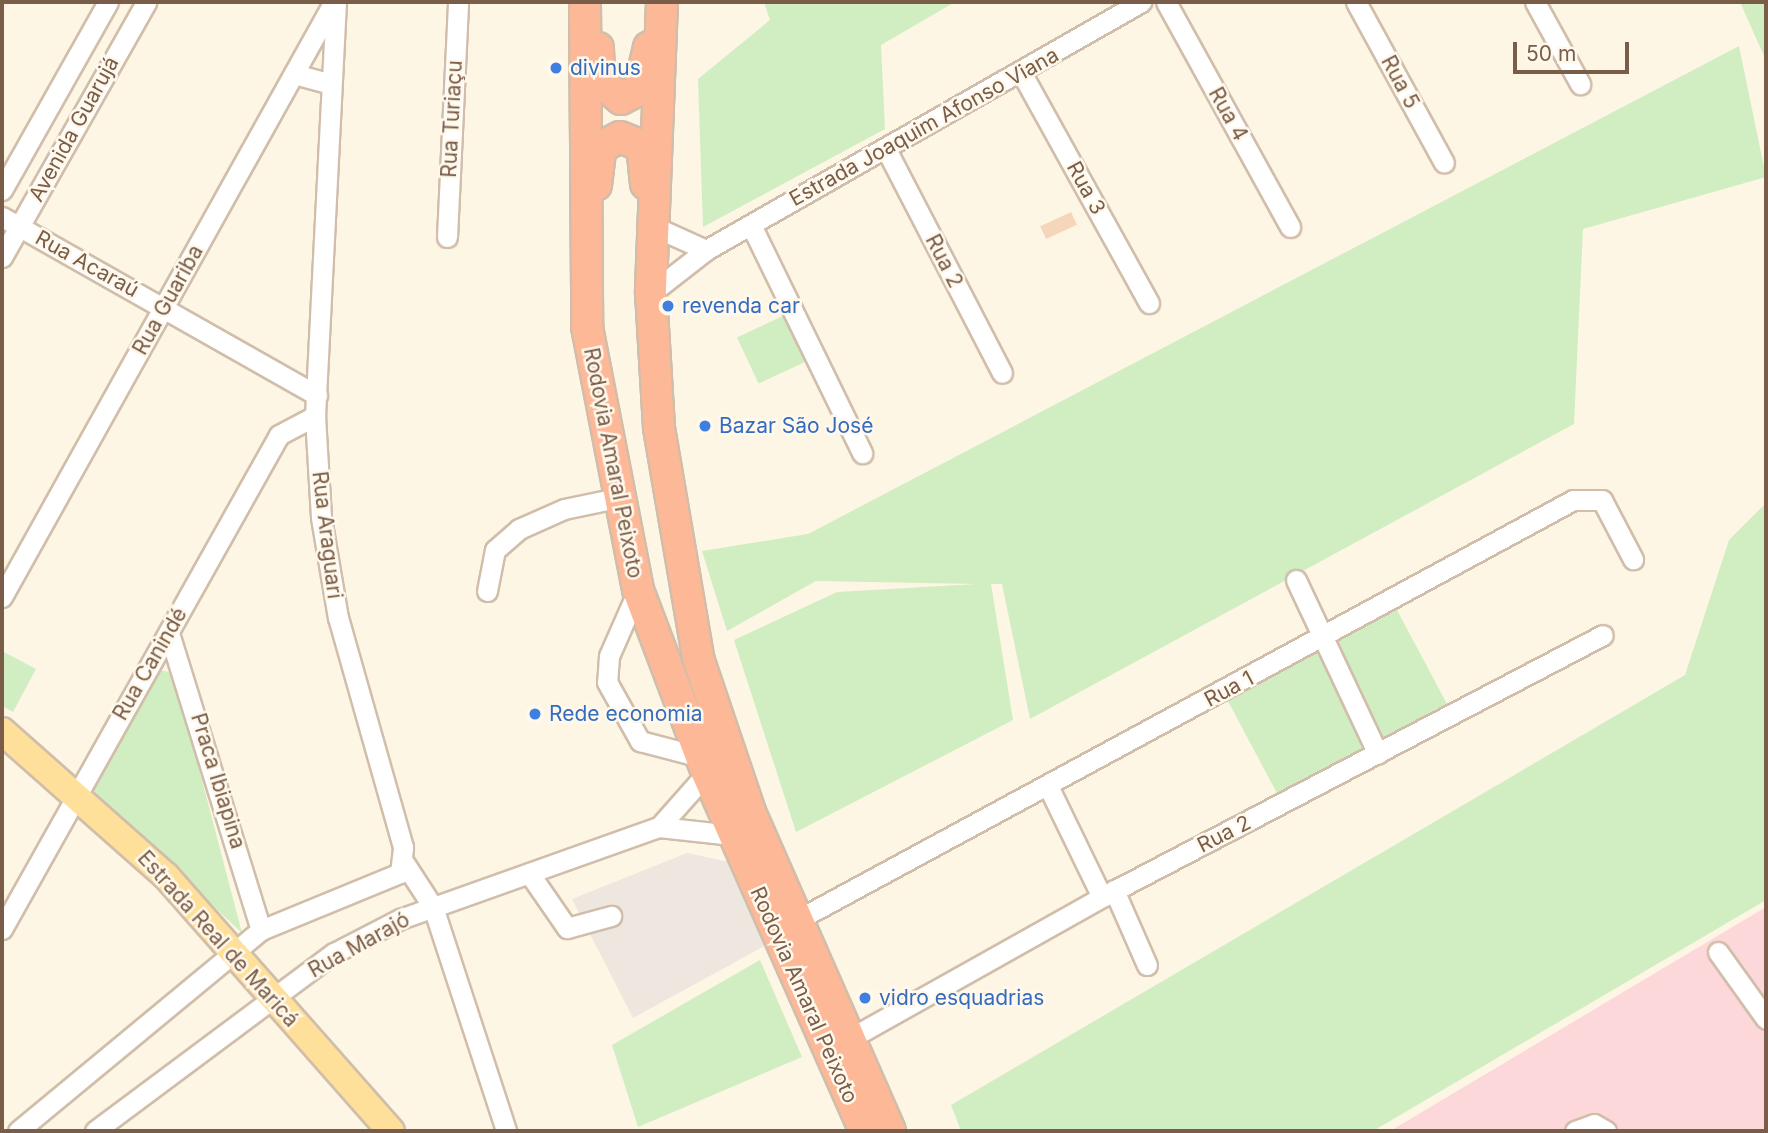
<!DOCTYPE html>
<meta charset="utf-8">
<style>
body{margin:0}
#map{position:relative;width:1768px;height:1133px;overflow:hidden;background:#fef6e5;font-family:Inter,sans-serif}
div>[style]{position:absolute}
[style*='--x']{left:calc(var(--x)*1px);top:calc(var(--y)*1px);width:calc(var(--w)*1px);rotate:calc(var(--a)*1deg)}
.industrial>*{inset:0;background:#eee7e0}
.medical>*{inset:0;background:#fdd8da}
.green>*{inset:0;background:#d1edc2;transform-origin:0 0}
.building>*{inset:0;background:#f6d6bb;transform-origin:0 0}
.roads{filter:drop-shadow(2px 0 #d1beaa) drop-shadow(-2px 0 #d1beaa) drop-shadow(0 2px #d1beaa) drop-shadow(0 -2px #d1beaa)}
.minor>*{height:19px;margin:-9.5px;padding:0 9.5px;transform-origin:9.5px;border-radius:9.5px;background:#fff}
.major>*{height:26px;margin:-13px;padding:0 13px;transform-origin:13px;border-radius:13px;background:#ffe09b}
.highway>*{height:30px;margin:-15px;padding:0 15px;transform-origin:15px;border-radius:15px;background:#fdb898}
.dots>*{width:19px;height:19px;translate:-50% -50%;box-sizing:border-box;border:4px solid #fff9ed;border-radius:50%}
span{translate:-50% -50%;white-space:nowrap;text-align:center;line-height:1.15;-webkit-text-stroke:5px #fff9ed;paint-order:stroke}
.shop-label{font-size:21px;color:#366cbe}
.left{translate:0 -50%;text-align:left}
.street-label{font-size:21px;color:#7a5d48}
.frame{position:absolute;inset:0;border:4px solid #7a5d48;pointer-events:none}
.scale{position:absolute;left:1513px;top:42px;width:116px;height:32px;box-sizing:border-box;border:4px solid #7a5d48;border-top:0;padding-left:9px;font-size:21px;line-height:24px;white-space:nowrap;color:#7a5d48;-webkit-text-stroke:5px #fff9ed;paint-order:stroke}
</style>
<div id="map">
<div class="industrial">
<div style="clip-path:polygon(687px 853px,734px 863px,768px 944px,633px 1018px,572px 899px)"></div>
</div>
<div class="medical">
<div style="clip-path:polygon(1766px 907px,1766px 1131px,1390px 1131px)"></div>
</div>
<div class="green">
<div style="clip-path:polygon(764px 2px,955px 2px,881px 45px,885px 129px,703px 227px,698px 79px,770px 20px)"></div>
<div style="clip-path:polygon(1740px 2px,1766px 2px,1766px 54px,1764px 56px)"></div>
<div style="clip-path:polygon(1739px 46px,1766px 177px,1583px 229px,1574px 424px,1030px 719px,1002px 584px,991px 584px,1013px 720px,796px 832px,734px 640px,837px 592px,976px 584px,816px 581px,727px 631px,702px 551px,808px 534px)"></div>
<div style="left:785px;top:315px;width:51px;height:53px;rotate:65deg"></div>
<div style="clip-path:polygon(1766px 503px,1766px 900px,1373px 1131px,961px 1131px,951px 1105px,1685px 675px,1729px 540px)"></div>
<div style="left:1397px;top:610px;width:106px;height:192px;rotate:62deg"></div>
<div style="clip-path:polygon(2px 651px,36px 669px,13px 712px,2px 706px)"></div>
<div style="clip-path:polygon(159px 670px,174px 673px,242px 933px,88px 789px)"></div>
<div style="clip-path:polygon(760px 960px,802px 1057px,638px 1127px,612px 1045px)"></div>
</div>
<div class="building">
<div style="left:1071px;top:212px;width:14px;height:34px;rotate:65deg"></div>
</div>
<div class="roads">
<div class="minor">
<div style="--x:1166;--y:2;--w:257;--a:61.1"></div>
<div style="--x:1356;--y:2;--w:183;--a:61.3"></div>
<div style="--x:1535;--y:2;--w:94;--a:61.2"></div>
<div style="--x:294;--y:74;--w:38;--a:15"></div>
<div style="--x:1022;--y:74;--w:262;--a:61"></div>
<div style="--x:886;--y:149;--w:252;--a:62.6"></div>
<div style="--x:2;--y:190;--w:216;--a:-60.6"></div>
<div style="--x:2;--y:217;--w:362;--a:29.5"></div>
<div style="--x:751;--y:225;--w:254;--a:64"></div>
<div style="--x:657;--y:228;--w:54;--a:24.2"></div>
<div style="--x:447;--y:237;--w:235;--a:-87.3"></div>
<div style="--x:2;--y:257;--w:293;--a:-60.5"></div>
<div style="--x:651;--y:293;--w:70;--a:-38"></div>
<div style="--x:706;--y:250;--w:501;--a:-29.69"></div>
<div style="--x:1296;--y:580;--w:192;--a:64.8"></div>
<div style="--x:638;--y:590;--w:72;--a:113.7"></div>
<div style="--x:609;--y:656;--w:26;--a:94"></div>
<div style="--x:607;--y:682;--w:68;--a:60.8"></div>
<div style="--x:640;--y:741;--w:63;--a:14.7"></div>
<div style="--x:487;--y:591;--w:42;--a:-79"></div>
<div style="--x:495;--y:550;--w:32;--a:-41"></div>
<div style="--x:519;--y:529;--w:49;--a:-24"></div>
<div style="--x:564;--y:509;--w:54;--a:-11.7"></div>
<div style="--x:2;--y:597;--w:680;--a:-60.87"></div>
<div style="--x:169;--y:633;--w:311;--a:72.8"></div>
<div style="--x:1048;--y:786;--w:123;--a:64.1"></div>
<div style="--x:659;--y:827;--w:72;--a:-48.4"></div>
<div style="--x:403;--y:861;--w:55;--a:56.9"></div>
<div style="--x:433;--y:907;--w:236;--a:71.9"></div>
<div style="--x:529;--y:873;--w:67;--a:55.4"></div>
<div style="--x:567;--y:928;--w:46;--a:-15.3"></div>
<div style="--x:1114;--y:890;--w:82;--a:66.3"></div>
<div style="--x:797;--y:920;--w:882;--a:-28.42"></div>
<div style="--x:1573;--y:500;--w:29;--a:0"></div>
<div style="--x:1602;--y:500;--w:67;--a:62.3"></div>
<div style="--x:2;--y:929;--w:566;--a:-60.72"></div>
<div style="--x:279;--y:435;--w:41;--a:-27.8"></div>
<div style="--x:1718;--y:952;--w:82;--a:54.4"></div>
<div style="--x:849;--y:1039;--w:290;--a:-29.3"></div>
<div style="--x:1102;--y:897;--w:565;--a:-27.61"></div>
<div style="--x:18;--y:1131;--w:315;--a:-39.6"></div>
<div style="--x:261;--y:930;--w:150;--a:-22.3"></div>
<div style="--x:400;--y:873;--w:26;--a:-83"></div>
<div style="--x:403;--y:847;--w:238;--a:-105.8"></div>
<div style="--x:338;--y:618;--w:102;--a:-99.6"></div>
<div style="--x:321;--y:517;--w:101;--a:-93.4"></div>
<div style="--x:315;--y:416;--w:415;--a:-87.1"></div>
<div style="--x:95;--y:1131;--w:298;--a:-36.7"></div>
<div style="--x:334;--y:953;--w:74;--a:-27.3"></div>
<div style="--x:400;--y:919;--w:275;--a:-19.6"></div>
<div style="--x:659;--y:827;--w:74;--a:6.2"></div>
<div style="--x:1575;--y:1131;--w:20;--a:-20"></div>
<div style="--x:1594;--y:1124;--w:14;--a:30"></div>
</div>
<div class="major">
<div style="--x:2;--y:731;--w:219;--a:41.5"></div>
<div style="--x:166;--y:876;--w:340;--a:48.6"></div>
</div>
<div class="highway">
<div style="--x:585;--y:2;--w:325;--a:89.6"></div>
<div style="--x:587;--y:327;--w:268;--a:79"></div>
<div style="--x:638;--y:590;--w:196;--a:69.3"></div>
<div style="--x:707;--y:773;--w:391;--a:66.2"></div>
<div style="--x:662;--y:2;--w:291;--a:92.2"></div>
<div style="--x:651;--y:293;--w:135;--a:86.6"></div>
<div style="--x:659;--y:428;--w:236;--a:80.3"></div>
<div style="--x:699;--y:661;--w:159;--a:71.3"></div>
<div style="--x:750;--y:812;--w:348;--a:66.3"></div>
<div style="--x:598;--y:48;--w:32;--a:88"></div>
<div style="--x:599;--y:80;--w:29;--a:41"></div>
<div style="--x:621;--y:99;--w:20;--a:-27"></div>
<div style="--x:639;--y:90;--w:44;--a:-76.9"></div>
<div style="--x:596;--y:185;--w:38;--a:-83"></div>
<div style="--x:601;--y:147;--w:21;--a:-28"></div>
<div style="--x:620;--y:137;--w:24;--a:22"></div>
<div style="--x:642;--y:146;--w:38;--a:84"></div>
</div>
</div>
<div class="dots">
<div style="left:556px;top:68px;background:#3f7fe0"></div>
<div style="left:668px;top:306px;background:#3f7fe0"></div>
<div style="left:705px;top:426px;background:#3f7fe0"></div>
<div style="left:535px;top:714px;background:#3f7fe0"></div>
<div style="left:865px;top:998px;background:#3f7fe0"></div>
</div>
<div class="shop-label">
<span class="left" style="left:570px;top:68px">divinus</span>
<span class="left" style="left:682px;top:306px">revenda car</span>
<span class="left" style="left:719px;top:426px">Bazar São José</span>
<span class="left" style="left:549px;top:714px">Rede economia</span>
<span class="left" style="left:879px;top:998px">vidro esquadrias</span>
</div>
<div class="street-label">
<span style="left:1400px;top:82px;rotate:62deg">Rua 5</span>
<span style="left:1228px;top:114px;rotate:61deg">Rua 4</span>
<span style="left:452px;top:119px;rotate:-87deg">Rua Turiaçu</span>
<span style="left:924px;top:127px;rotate:-29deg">Estrada Joaquim Afonso Viana</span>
<span style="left:74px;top:129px;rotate:-61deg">Avenida Guarujá</span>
<span style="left:1086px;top:188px;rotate:61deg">Rua 3</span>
<span style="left:944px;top:261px;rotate:63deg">Rua 2</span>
<span style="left:87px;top:264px;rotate:29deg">Rua Acaraú</span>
<span style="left:168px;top:300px;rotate:-61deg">Rua Guariba</span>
<span style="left:613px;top:463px;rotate:79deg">Rodovia Amaral Peixoto</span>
<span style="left:327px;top:535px;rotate:83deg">Rua Araguari</span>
<span style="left:150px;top:664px;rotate:-60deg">Rua Canindé</span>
<span style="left:1229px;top:689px;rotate:-28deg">Rua 1</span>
<span style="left:218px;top:781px;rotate:73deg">Praca Ibiapina</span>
<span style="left:1224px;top:834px;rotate:-27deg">Rua 2</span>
<span style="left:218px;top:939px;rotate:48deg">Estrada Real de Maricá</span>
<span style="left:359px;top:945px;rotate:-29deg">Rua Marajó</span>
<span style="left:804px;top:995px;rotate:66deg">Rodovia Amaral Peixoto</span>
</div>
<div class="frame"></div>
<div class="scale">50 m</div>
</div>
